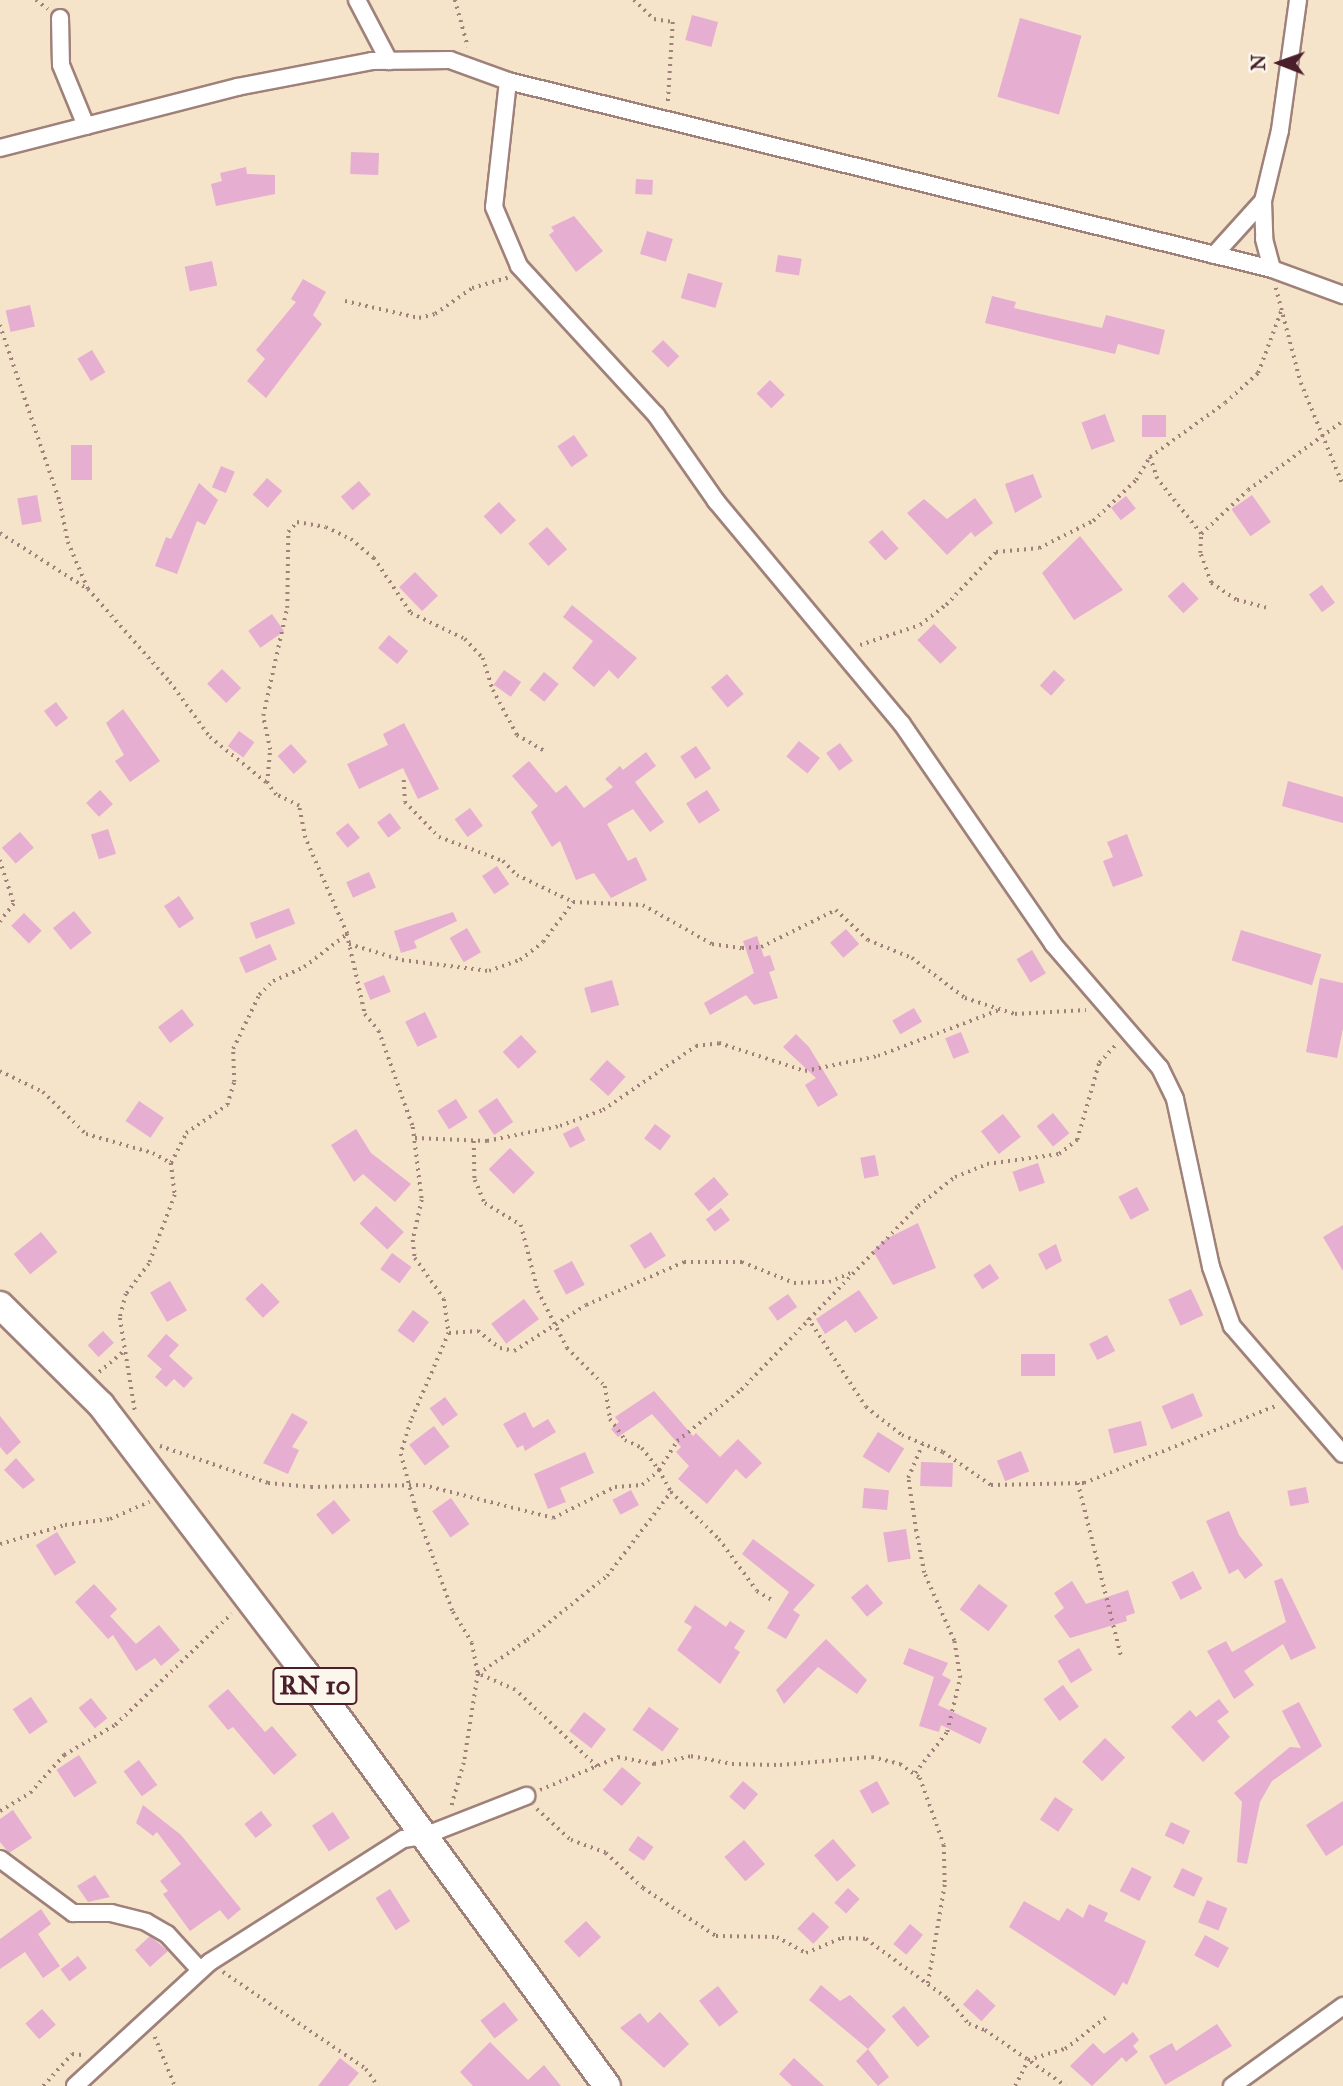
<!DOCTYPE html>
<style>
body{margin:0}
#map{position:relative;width:1343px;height:2086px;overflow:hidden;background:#f5e3ca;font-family:"IM FELL Great Primer",serif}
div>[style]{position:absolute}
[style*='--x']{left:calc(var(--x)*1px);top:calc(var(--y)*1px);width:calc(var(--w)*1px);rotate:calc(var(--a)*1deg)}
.building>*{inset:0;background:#e6aed1;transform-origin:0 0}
.path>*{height:3.5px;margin-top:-1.75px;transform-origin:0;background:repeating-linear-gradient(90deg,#a0817a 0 2px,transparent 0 7px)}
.roads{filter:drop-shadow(2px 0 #a0817a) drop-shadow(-2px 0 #a0817a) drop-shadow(0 2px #a0817a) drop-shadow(0 -2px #a0817a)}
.street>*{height:16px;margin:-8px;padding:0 8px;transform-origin:8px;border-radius:8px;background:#fff}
.primary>*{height:26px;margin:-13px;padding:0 13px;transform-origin:13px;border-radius:13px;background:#fff}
span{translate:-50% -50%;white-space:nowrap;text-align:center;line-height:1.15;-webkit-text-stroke:5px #fbf7ec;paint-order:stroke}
.shield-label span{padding:2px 5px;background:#fbf7ec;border:2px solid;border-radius:5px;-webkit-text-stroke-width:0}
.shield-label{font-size:26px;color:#4a1f2b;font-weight:700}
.north{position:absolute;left:1245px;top:28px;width:70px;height:70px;-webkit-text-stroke:5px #fbf7ec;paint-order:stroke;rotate:271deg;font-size:19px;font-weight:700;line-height:28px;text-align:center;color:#4a1f2b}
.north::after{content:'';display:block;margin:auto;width:24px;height:32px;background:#4a1f2b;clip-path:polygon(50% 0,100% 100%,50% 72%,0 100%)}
</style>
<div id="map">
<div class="building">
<div style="left:692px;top:15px;width:27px;height:26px;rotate:15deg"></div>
<div style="left:1020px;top:18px;width:64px;height:82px;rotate:16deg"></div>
<div style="left:351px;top:152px;width:28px;height:22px;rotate:2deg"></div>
<div style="clip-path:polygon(246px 167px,247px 174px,275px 175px,275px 194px,216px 206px,211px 184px,222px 181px,220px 173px)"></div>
<div style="left:636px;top:179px;width:17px;height:15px;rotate:3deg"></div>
<div style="clip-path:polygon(574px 216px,603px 251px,576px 272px,549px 235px,554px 231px,551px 227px)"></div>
<div style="left:647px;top:231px;width:27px;height:24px;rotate:17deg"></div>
<div style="left:778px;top:255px;width:24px;height:17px;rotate:9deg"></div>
<div style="left:212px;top:261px;width:25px;height:28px;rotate:78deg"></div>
<div style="left:688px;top:273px;width:36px;height:26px;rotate:16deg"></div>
<div style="clip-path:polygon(303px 279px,326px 292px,313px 315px,322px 324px,266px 398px,247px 381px,265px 359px,256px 350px,296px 302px,291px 299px)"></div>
<div style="clip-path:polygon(992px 296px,1016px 302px,1014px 308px,1102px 328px,1106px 315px,1165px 330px,1159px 355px,1118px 344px,1115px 354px,985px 323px)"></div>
<div style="left:30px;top:305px;width:22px;height:25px;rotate:77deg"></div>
<div style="left:663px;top:340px;width:23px;height:16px;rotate:45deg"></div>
<div style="left:92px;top:350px;width:26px;height:17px;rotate:59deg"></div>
<div style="left:770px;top:380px;width:21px;height:19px;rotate:45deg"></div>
<div style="left:1105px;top:414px;width:29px;height:25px;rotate:70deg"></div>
<div style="left:1166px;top:415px;width:22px;height:24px;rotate:90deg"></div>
<div style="left:574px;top:435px;width:25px;height:20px;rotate:56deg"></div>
<div style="left:71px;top:445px;width:21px;height:35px"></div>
<div style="left:221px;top:466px;width:15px;height:23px;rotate:23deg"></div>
<div style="clip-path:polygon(1033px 474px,1042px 497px,1015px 513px,1005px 484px)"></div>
<div style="left:267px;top:478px;width:20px;height:22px;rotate:41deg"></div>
<div style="left:359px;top:481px;width:18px;height:24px;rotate:49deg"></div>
<div style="clip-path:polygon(199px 483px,218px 500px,205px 525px,197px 521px,177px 574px,155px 566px,166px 537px,171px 539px)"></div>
<div style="left:37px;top:495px;width:27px;height:20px;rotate:80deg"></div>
<div style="left:1252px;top:495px;width:33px;height:25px;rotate:55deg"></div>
<div style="left:1126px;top:496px;width:16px;height:19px;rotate:52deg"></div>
<div style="clip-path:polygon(975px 498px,993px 523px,975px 537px,971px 532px,947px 555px,907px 513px,924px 499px,947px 519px)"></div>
<div style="left:499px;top:502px;width:25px;height:21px;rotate:47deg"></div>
<div style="left:547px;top:527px;width:30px;height:25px;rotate:48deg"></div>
<div style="left:882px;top:530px;width:25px;height:18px;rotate:48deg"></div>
<div style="clip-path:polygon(1080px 536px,1123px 590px,1074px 620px,1042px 573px)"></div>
<div style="left:415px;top:572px;width:33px;height:22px;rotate:46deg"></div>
<div style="left:1183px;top:582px;width:23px;height:21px;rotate:47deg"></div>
<div style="left:1322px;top:585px;width:22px;height:16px;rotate:54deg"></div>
<div style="clip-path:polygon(572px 605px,637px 658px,618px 679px,609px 670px,594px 687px,572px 668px,593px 641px,563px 617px)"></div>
<div style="left:272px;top:614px;width:21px;height:29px;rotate:55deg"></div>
<div style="left:934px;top:624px;width:33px;height:23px;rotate:46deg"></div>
<div style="left:389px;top:635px;width:25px;height:17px;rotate:40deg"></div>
<div style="left:222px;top:669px;width:27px;height:21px;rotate:45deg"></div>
<div style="left:504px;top:670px;width:21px;height:18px;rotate:35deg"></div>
<div style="left:1054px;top:670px;width:15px;height:21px;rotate:42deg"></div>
<div style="left:544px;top:672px;width:19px;height:23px;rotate:39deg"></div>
<div style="left:727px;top:674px;width:26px;height:21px;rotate:50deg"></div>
<div style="left:56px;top:702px;width:20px;height:15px;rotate:53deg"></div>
<div style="clip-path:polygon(123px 709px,160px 761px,130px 782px,115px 761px,124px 755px,106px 723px)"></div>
<div style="clip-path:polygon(404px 723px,439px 789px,418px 799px,403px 768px,359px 789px,347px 764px,388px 745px,383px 734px)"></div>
<div style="left:239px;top:731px;width:19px;height:19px;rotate:36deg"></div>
<div style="left:799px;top:741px;width:27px;height:20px;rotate:39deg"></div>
<div style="left:840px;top:743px;width:22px;height:17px;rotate:54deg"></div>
<div style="left:291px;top:744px;width:24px;height:18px;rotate:48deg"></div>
<div style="left:696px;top:746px;width:27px;height:19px;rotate:56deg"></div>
<div style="clip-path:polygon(646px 752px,656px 766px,635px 782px,664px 822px,650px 832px,633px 809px,607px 824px,628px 861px,636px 857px,647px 880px,611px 898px,594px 873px,576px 880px,560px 841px,552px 847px,531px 812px,538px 806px,512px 776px,529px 761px,556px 793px,566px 785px,584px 808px,613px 787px,605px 779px,620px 766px,623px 770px)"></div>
<div style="clip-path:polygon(1288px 781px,1343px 797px,1343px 823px,1282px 806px)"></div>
<div style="left:100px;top:790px;width:19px;height:19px;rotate:47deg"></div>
<div style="left:707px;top:790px;width:24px;height:25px;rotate:57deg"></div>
<div style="left:470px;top:808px;width:22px;height:19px;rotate:54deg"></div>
<div style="left:390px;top:813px;width:19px;height:16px;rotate:54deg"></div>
<div style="left:348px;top:823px;width:19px;height:16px;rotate:51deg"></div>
<div style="left:108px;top:829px;width:26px;height:18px;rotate:72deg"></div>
<div style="left:20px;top:832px;width:21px;height:24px;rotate:49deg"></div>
<div style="clip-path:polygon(1127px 834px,1143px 876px,1113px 887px,1103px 861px,1113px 857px,1107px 842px)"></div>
<div style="left:497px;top:866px;width:22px;height:18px;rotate:56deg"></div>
<div style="left:369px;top:872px;width:17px;height:25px;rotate:66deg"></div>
<div style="left:179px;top:896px;width:27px;height:18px;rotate:56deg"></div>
<div style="left:289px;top:908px;width:17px;height:42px;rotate:69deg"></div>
<div style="left:74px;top:911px;width:28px;height:27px;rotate:51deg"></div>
<div style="clip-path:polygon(453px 912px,457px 921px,414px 941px,417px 948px,401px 953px,394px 931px)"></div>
<div style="left:24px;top:913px;width:25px;height:18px;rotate:45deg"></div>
<div style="left:467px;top:928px;width:28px;height:20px;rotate:60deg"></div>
<div style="left:846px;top:929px;width:20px;height:21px;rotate:49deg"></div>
<div style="left:1241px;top:930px;width:84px;height:32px;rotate:17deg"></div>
<div style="clip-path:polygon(757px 936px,764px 957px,770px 955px,775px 970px,769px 972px,778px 998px,754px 1005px,746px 995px,710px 1015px,704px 1003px,754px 973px,743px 941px)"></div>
<div style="left:270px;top:944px;width:17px;height:34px;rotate:66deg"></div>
<div style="left:1032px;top:950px;width:27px;height:18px;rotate:59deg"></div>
<div style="left:384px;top:975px;width:18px;height:22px;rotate:68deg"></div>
<div style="clip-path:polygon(1320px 978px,1343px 983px,1343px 1028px,1337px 1058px,1306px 1052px)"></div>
<div style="left:612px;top:980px;width:26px;height:29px;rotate:74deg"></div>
<div style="left:914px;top:1008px;width:16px;height:25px;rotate:60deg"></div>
<div style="left:182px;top:1009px;width:20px;height:30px;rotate:53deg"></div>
<div style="left:425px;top:1012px;width:28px;height:22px;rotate:64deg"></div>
<div style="left:961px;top:1032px;width:22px;height:17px;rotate:68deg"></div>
<div style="clip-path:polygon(796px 1034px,809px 1047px,838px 1095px,818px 1107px,805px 1085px,816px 1078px,783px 1047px)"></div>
<div style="left:521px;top:1035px;width:23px;height:25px;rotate:47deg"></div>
<div style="left:607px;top:1060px;width:25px;height:26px;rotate:42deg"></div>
<div style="left:497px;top:1098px;width:29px;height:23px;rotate:56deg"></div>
<div style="left:456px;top:1099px;width:22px;height:22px;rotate:58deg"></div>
<div style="left:139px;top:1101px;width:30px;height:24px;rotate:34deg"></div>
<div style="left:1053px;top:1113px;width:26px;height:21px;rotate:51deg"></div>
<div style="left:1003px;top:1114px;width:29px;height:28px;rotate:52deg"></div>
<div style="left:655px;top:1124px;width:20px;height:18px;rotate:37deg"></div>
<div style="left:578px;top:1126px;width:16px;height:17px;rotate:63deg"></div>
<div style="clip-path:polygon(356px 1129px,371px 1153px,411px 1184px,395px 1202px,363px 1174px,354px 1182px,331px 1145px)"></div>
<div style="left:510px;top:1148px;width:35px;height:30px;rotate:45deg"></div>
<div style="left:875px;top:1155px;width:21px;height:15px;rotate:79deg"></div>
<div style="left:1038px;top:1163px;width:21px;height:27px;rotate:71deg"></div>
<div style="left:714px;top:1177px;width:23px;height:26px;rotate:50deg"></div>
<div style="left:1137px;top:1187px;width:26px;height:21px;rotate:62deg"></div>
<div style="left:376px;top:1206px;width:38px;height:24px;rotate:43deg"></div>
<div style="left:721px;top:1208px;width:15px;height:19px;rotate:53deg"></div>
<div style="clip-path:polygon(918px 1223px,936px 1268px,893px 1285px,873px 1251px,886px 1239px)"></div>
<div style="clip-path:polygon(1343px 1225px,1343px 1271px,1323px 1237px)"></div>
<div style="left:41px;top:1232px;width:26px;height:35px;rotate:51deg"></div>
<div style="left:651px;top:1232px;width:28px;height:25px;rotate:58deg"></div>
<div style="clip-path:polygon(1056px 1244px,1062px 1261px,1046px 1270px,1038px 1254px)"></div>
<div style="left:392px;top:1253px;width:24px;height:20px;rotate:36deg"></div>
<div style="left:572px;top:1261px;width:27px;height:21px;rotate:62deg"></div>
<div style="left:990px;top:1264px;width:17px;height:20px;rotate:57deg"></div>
<div style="left:170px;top:1281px;width:34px;height:23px;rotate:60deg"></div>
<div style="left:262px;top:1283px;width:26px;height:23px;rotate:47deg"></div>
<div style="left:1191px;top:1289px;width:29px;height:25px;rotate:65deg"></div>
<div style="clip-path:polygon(859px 1290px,878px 1318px,855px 1333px,846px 1320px,825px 1334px,816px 1319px)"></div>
<div style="left:788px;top:1294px;width:16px;height:24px;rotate:55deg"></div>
<div style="left:524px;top:1299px;width:25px;height:41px;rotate:53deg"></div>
<div style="left:413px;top:1310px;width:20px;height:26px;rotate:37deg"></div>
<div style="left:103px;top:1331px;width:16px;height:21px;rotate:47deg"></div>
<div style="clip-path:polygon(166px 1334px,179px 1345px,169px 1356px,193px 1378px,184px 1388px,174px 1379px,166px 1387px,155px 1377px,162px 1369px,147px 1356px)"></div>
<div style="left:1107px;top:1335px;width:18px;height:20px;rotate:63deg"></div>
<div style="left:1021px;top:1354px;width:34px;height:22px"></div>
<div style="clip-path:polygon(654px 1391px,693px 1436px,696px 1433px,720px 1457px,738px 1439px,762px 1463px,746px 1479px,736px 1469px,707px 1504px,678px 1479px,689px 1466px,676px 1452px,681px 1447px,652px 1414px,618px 1437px,611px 1429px,619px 1422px,615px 1417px)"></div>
<div style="left:1193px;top:1393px;width:25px;height:34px;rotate:67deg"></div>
<div style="left:445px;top:1397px;width:22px;height:19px;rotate:54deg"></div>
<div style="clip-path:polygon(525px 1412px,533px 1428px,548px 1419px,556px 1432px,525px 1451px,523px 1445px,517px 1448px,503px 1424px)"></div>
<div style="clip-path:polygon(292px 1413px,308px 1422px,292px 1447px,299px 1450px,288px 1474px,263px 1463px)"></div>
<div style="clip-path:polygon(0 1416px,21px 1442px,7px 1455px,0 1447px)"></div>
<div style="left:1141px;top:1421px;width:25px;height:34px;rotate:76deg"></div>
<div style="left:434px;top:1426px;width:26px;height:31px;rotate:53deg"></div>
<div style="left:878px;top:1432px;width:31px;height:29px;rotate:32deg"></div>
<div style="left:1021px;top:1451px;width:22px;height:26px;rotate:68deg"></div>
<div style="clip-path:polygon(585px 1452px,594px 1473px,560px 1488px,566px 1502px,548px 1509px,534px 1474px)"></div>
<div style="clip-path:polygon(16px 1458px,35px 1480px,23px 1489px,4px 1470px)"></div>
<div style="left:921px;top:1462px;width:32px;height:24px;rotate:2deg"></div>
<div style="left:1306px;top:1487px;width:16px;height:19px;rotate:79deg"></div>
<div style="left:864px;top:1488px;width:25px;height:20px;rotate:5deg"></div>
<div style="left:631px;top:1490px;width:17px;height:21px;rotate:62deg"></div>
<div style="left:451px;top:1498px;width:32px;height:23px;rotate:55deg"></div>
<div style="left:334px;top:1500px;width:26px;height:23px;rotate:51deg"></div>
<div style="clip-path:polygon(1229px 1511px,1239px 1535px,1263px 1565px,1245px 1579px,1238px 1569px,1229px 1574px,1206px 1521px)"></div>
<div style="left:906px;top:1529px;width:30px;height:23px;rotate:81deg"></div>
<div style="left:57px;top:1532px;width:36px;height:25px;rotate:58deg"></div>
<div style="clip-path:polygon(753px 1539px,815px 1585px,793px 1610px,800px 1615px,786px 1639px,767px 1628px,789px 1592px,742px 1554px)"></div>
<div style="left:1193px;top:1571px;width:20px;height:24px;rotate:63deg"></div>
<div style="clip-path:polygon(1282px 1578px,1316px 1648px,1291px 1660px,1283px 1644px,1244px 1671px,1254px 1685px,1234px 1699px,1207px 1651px,1226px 1641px,1232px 1652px,1286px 1622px,1274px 1581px)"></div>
<div style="clip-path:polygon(1072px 1581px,1086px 1604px,1128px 1590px,1135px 1613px,1126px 1616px,1127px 1621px,1070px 1638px,1054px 1616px,1064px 1608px,1054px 1593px)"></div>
<div style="clip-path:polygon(94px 1584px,117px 1609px,110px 1616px,136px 1644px,159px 1625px,180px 1650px,161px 1666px,155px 1658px,136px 1671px,113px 1635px,108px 1639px,75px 1602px)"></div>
<div style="left:867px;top:1584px;width:25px;height:21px;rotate:50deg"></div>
<div style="left:979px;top:1584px;width:36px;height:32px;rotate:37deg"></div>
<div style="clip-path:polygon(695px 1605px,726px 1627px,730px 1621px,745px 1631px,734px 1648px,740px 1652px,720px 1684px,677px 1650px,692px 1627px,684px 1622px)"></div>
<div style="clip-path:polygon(826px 1639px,867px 1680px,857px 1694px,818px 1667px,784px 1704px,776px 1690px)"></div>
<div style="clip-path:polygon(909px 1648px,948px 1663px,942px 1675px,951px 1680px,938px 1705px,987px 1728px,980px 1744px,941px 1725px,939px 1732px,919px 1726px,934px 1677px,903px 1664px)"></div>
<div style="left:1079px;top:1648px;width:26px;height:25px;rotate:59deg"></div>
<div style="left:1063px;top:1685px;width:27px;height:24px;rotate:54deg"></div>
<div style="clip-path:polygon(228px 1689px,265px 1732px,272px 1726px,297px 1755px,274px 1775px,233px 1727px,228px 1730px,208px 1706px)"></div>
<div style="left:31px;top:1697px;width:30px;height:22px;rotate:56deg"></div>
<div style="left:91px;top:1698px;width:26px;height:16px;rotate:51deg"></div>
<div style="clip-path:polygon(1219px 1699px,1229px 1712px,1217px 1721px,1230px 1737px,1203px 1762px,1171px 1727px,1190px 1710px,1196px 1717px)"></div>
<div style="clip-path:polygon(1299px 1702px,1322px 1746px,1272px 1781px,1260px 1802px,1247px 1864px,1237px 1862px,1242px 1802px,1234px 1793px,1290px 1747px,1301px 1748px,1282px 1711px)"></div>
<div style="left:649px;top:1707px;width:37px;height:28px;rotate:36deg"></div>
<div style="left:584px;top:1712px;width:28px;height:24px;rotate:38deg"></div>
<div style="left:1105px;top:1738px;width:28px;height:33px;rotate:44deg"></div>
<div style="left:79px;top:1755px;width:33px;height:27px;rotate:57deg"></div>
<div style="left:139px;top:1760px;width:31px;height:19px;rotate:54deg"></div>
<div style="left:622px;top:1767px;width:25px;height:30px;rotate:40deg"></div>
<div style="left:743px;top:1781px;width:20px;height:21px;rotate:41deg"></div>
<div style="left:877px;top:1781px;width:26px;height:20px;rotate:61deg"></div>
<div style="left:1055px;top:1797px;width:22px;height:27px;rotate:34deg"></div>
<div style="clip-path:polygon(1343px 1801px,1343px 1845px,1326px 1856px,1306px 1825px)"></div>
<div style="clip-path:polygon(143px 1805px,181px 1835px,241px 1909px,228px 1920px,220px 1910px,190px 1931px,163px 1894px,168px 1891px,160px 1881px,181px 1864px,157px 1832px,153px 1836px,136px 1823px)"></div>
<div style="clip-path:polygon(13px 1810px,32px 1838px,9px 1853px,0 1842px,0 1819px)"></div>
<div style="left:261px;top:1811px;width:18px;height:21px;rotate:52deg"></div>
<div style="left:333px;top:1812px;width:31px;height:25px;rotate:57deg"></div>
<div style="left:1171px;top:1822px;width:21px;height:15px;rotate:25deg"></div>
<div style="left:638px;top:1836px;width:19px;height:17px;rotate:35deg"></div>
<div style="left:833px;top:1839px;width:35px;height:25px;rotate:49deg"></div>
<div style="left:744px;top:1840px;width:32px;height:26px;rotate:49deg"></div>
<div style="left:1132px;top:1867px;width:22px;height:27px;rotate:27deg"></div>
<div style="left:1182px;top:1868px;width:23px;height:21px;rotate:25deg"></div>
<div style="clip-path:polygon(95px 1875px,110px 1897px,88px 1902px,77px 1886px)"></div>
<div style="left:848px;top:1888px;width:16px;height:20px;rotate:43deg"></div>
<div style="left:390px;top:1889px;width:38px;height:17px;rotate:58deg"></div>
<div style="left:1207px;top:1900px;width:22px;height:24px;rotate:22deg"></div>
<div style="clip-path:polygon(1024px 1901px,1059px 1921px,1067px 1908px,1083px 1918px,1089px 1904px,1108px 1913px,1104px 1921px,1146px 1941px,1127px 1985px,1123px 1982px,1115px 1996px,1009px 1927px)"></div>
<div style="clip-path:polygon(41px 1909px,51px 1924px,38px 1934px,60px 1966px,43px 1978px,25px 1952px,0 1969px,0 1939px)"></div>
<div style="left:813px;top:1912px;width:22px;height:23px;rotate:43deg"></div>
<div style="left:586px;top:1921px;width:22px;height:30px;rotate:47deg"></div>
<div style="left:910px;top:1924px;width:17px;height:26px;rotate:40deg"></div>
<div style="left:1205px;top:1935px;width:27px;height:23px;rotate:28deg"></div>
<div style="clip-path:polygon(150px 1936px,168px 1951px,150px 1967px,135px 1950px)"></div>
<div style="left:78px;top:1956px;width:15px;height:22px;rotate:53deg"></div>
<div style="clip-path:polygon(821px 1985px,840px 2001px,850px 1995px,886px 2030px,868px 2049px,889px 2077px,878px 2086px,856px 2061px,868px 2049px,809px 2000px)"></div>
<div style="left:718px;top:1986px;width:33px;height:24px;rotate:52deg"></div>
<div style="left:977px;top:1989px;width:25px;height:21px;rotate:42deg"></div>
<div style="left:504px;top:2002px;width:23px;height:30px;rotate:52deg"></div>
<div style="left:904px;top:2006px;width:40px;height:16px;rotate:50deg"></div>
<div style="left:42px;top:2009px;width:21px;height:22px;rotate:49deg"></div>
<div style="clip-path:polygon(660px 2012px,689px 2044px,664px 2068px,620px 2028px,640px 2013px,648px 2023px)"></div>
<div style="clip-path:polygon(1217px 2024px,1232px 2046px,1165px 2085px,1149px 2056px,1172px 2043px,1176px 2051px)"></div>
<div style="clip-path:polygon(1133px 2032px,1139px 2040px,1133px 2046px,1138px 2052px,1126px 2062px,1122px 2057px,1092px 2086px,1070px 2066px,1093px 2043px,1104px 2054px)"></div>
<div style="clip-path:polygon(490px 2042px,528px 2080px,544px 2065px,561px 2086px,473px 2086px,460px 2072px)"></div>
<div style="clip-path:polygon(340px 2058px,359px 2073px,348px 2086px,318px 2086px)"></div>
<div style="clip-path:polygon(794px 2058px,824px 2086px,792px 2086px,779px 2074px)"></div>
</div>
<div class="path">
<div style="--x:36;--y:0;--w:15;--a:37"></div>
<div style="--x:455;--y:0;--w:49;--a:74.5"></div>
<div style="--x:634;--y:0;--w:28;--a:44"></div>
<div style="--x:654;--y:19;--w:19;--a:9"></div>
<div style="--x:673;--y:22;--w:82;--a:93.5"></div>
<div style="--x:1276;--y:288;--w:98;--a:75.3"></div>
<div style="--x:1301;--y:383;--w:110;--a:67.6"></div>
<div style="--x:345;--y:301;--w:76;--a:12.9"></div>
<div style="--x:419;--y:318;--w:16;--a:-14"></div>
<div style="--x:435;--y:314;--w:45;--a:-35.1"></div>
<div style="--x:472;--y:288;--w:37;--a:-16"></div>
<div style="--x:0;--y:325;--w:187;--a:71.3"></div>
<div style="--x:60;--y:502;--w:41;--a:78.7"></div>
<div style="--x:68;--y:542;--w:51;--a:66.9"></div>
<div style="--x:88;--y:589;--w:124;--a:48.6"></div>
<div style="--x:170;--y:682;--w:68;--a:54"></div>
<div style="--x:210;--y:737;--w:73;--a:38.9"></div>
<div style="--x:267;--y:783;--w:33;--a:-85"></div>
<div style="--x:270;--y:750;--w:35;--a:-102"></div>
<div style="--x:263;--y:716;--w:111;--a:-77.5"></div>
<div style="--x:287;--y:608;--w:76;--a:-89.2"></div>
<div style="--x:288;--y:532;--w:13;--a:-48"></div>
<div style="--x:297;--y:522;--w:29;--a:10"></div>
<div style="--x:326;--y:527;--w:28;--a:26"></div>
<div style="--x:351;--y:539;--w:30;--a:40"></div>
<div style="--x:374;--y:558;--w:66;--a:56.1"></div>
<div style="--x:411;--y:613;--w:60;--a:25.7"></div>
<div style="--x:465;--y:639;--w:26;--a:47"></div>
<div style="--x:483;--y:658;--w:34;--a:73"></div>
<div style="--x:493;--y:690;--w:51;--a:61.9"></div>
<div style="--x:517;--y:735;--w:34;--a:30"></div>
<div style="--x:0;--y:533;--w:102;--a:32.6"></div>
<div style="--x:1201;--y:534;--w:70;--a:-128.7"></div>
<div style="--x:1157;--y:479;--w:23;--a:-108"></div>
<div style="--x:1150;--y:457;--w:92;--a:-35.8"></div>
<div style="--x:1225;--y:403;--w:45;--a:-42.3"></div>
<div style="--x:1258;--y:373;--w:66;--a:-69.6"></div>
<div style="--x:1266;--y:608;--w:31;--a:-165"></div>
<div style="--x:1236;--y:600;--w:30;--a:-146"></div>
<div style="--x:1211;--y:583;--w:32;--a:-110"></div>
<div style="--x:1200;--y:553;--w:19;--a:-87"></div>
<div style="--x:1201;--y:534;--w:64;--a:-43.1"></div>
<div style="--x:1248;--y:490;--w:117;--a:-36"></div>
<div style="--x:860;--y:645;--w:63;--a:-18.4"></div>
<div style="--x:920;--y:625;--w:33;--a:-38"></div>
<div style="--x:946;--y:605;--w:73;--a:-46.7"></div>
<div style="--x:996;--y:552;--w:43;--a:-5.3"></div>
<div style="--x:1039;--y:548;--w:60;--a:-26.6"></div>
<div style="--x:1093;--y:521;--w:59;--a:-43.6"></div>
<div style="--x:1136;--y:480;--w:27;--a:-59"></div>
<div style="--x:404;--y:780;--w:22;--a:87"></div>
<div style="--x:405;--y:802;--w:49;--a:45.8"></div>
<div style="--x:439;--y:837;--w:68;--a:20.6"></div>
<div style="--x:503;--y:861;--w:20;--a:45"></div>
<div style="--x:517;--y:875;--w:62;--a:25.7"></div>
<div style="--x:573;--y:902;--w:70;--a:2.5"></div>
<div style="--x:643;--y:905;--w:79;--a:29.5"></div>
<div style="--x:712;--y:944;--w:30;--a:8"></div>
<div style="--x:742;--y:948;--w:19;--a:-3"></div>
<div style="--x:761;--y:947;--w:84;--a:-26.3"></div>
<div style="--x:836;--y:910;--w:44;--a:43.2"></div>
<div style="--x:868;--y:940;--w:48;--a:22.2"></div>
<div style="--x:912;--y:958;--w:66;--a:37"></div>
<div style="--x:965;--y:998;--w:52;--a:17.7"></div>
<div style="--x:1015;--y:1014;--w:71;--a:-3.2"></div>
<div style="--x:0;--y:860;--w:46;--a:72.3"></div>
<div style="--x:14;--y:904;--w:23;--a:128"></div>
<div style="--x:347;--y:934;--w:82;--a:77.3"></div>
<div style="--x:365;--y:1014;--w:22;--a:51"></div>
<div style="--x:379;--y:1031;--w:102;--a:70.5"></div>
<div style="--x:413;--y:1127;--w:74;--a:83"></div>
<div style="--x:422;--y:1200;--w:41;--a:102.7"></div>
<div style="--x:413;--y:1240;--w:18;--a:84"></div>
<div style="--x:415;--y:1258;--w:50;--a:54.7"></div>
<div style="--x:444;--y:1299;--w:34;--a:82"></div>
<div style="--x:449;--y:1333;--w:96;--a:113.4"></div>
<div style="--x:411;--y:1421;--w:34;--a:107"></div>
<div style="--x:401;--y:1454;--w:58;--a:75"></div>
<div style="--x:416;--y:1510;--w:109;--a:70.1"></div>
<div style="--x:453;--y:1612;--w:36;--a:58"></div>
<div style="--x:472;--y:1643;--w:32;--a:79"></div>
<div style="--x:478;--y:1674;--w:90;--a:98.9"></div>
<div style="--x:464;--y:1763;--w:47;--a:106.1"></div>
<div style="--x:349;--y:944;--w:55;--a:16.8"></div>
<div style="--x:402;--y:960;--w:88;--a:7.2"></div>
<div style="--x:489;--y:971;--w:33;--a:-20"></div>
<div style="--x:520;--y:960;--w:29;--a:-38"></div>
<div style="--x:543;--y:942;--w:50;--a:-53.1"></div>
<div style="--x:0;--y:1071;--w:48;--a:26"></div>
<div style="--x:43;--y:1092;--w:60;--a:44.3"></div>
<div style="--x:86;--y:1134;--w:70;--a:15.8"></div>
<div style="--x:153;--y:1153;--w:21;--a:29"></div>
<div style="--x:171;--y:1163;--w:32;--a:83"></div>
<div style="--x:175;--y:1195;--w:74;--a:110.6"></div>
<div style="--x:149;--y:1264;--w:38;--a:127"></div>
<div style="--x:126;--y:1294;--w:25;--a:104"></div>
<div style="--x:120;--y:1318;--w:94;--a:80.8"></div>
<div style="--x:415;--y:1138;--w:72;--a:2.4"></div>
<div style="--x:487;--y:1141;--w:75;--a:-11.6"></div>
<div style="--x:560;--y:1126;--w:46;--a:-20.4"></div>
<div style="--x:603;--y:1110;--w:113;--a:-34.5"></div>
<div style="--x:696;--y:1046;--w:23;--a:-7"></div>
<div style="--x:719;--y:1043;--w:90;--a:18"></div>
<div style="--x:805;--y:1071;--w:75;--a:-11.6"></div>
<div style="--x:878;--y:1056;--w:129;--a:-20.8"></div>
<div style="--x:474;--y:1141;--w:39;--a:89"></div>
<div style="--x:475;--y:1180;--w:25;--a:67"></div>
<div style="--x:485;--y:1203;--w:42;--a:31.4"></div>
<div style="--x:521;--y:1225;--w:68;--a:75.6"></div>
<div style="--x:538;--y:1291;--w:64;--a:63"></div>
<div style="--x:567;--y:1348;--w:54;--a:45"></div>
<div style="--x:605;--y:1386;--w:33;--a:81"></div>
<div style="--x:610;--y:1419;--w:26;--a:54"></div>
<div style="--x:625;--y:1440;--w:19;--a:25"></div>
<div style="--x:642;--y:1448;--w:28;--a:52"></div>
<div style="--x:659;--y:1470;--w:34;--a:-58"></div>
<div style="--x:677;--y:1441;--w:82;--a:-38.6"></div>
<div style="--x:741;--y:1390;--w:255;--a:-46.1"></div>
<div style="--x:918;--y:1206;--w:47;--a:-38.1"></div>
<div style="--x:955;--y:1177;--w:35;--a:-22"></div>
<div style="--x:987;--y:1164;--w:73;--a:-7.9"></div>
<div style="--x:1059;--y:1154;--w:23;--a:-38"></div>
<div style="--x:1077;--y:1140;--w:80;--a:-74.1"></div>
<div style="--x:1099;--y:1063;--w:26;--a:-47"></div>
<div style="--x:171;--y:1163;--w:34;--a:-63"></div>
<div style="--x:186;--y:1133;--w:50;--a:-34.3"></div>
<div style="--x:227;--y:1105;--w:24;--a:-73"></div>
<div style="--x:234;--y:1082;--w:33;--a:-92"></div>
<div style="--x:233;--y:1049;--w:60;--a:-64.3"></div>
<div style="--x:259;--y:995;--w:20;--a:-45"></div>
<div style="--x:273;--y:981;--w:34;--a:-24"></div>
<div style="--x:304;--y:967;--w:54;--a:-37.5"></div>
<div style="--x:347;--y:934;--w:105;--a:-113.6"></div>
<div style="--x:305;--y:838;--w:33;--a:-101"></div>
<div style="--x:299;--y:806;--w:25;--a:-154"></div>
<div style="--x:276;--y:795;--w:15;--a:-127"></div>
<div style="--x:808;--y:1318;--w:106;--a:56.9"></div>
<div style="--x:866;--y:1407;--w:46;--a:37.9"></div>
<div style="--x:902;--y:1435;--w:44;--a:22.5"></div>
<div style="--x:943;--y:1452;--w:58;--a:34.5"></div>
<div style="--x:991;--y:1485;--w:93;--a:-1.2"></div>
<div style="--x:1084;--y:1483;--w:209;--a:-21.9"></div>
<div style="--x:449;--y:1333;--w:29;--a:-4"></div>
<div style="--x:478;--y:1331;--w:28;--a:38"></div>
<div style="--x:500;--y:1348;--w:14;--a:12"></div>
<div style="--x:514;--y:1351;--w:85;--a:-32.6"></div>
<div style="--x:586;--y:1305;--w:107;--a:-23.7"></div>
<div style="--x:684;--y:1262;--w:58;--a:0"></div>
<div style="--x:742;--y:1262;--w:56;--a:22"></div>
<div style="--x:794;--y:1283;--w:35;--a:-2"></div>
<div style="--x:829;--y:1282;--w:23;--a:-23"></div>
<div style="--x:99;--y:1372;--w:31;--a:-40"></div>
<div style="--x:160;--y:1446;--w:114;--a:18.9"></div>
<div style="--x:268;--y:1483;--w:43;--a:5.3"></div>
<div style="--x:311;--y:1487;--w:112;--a:-1"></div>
<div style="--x:423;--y:1485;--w:134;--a:14.2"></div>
<div style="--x:553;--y:1518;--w:69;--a:-26.6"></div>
<div style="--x:615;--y:1487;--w:27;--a:-4"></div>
<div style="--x:642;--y:1485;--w:23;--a:-41"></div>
<div style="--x:659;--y:1470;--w:25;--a:61"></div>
<div style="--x:671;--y:1492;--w:67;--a:44.4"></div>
<div style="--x:719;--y:1539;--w:64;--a:53.8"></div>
<div style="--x:757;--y:1591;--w:17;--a:31"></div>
<div style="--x:1078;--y:1483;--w:178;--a:76"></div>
<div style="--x:0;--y:1544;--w:68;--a:-16.3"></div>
<div style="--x:65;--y:1525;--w:45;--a:-7.6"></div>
<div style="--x:110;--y:1519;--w:43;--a:-23.6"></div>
<div style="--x:597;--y:1767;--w:112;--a:-136.8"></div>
<div style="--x:515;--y:1690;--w:40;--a:-156.6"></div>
<div style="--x:478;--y:1674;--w:60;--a:-34.8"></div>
<div style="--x:527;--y:1640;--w:102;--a:-38.7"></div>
<div style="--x:607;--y:1576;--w:106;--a:-52.7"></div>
<div style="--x:915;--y:1773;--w:52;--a:-52"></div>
<div style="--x:947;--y:1732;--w:56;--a:-76.5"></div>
<div style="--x:960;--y:1678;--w:37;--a:-99"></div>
<div style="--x:954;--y:1641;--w:74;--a:-113.8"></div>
<div style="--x:924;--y:1573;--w:43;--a:-100.8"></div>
<div style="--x:916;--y:1531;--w:54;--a:-98.6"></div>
<div style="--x:908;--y:1478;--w:38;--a:-67"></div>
<div style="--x:540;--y:1790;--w:85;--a:-22.9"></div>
<div style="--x:618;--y:1757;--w:37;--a:11"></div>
<div style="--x:654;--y:1764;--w:38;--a:-12"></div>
<div style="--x:691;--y:1756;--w:42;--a:11"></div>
<div style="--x:732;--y:1764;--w:48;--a:1.2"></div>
<div style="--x:780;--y:1765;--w:92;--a:-5"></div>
<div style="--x:872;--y:1757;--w:29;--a:14"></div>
<div style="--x:900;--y:1764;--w:24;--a:35"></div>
<div style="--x:920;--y:1778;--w:71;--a:70.3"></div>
<div style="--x:944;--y:1845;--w:40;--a:88.6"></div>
<div style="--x:945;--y:1885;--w:100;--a:99.7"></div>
<div style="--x:537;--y:1809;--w:46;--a:42.4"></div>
<div style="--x:571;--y:1840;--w:37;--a:20"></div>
<div style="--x:606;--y:1853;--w:51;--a:43.4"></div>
<div style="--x:643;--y:1888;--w:87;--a:33.3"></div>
<div style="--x:716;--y:1936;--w:61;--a:0.9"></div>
<div style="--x:777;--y:1937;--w:33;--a:29"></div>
<div style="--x:806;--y:1953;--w:39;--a:-23"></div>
<div style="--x:842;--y:1938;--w:24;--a:2"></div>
<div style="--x:866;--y:1939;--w:102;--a:36.2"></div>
<div style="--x:948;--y:1999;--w:33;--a:50"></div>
<div style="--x:969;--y:2024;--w:17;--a:21"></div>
<div style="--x:985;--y:2030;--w:98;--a:34.7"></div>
<div style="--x:0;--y:1811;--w:35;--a:-31"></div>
<div style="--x:30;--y:1793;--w:51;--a:-48.2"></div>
<div style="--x:64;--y:1755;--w:59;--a:-30.5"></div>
<div style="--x:115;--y:1725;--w:161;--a:-43.7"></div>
<div style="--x:223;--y:1972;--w:173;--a:34.1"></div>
<div style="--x:366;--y:2069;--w:21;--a:55"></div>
<div style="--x:155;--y:2037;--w:53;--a:67.8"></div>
<div style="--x:43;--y:2086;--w:43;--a:-47.8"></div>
<div style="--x:72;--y:2054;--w:10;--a:6"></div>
<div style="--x:1015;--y:2086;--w:29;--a:-63"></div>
<div style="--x:1028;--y:2060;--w:39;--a:-17"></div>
<div style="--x:1065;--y:2049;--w:51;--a:-37.8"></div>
</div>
<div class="roads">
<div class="street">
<div style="--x:357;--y:0;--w:69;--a:62.3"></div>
<div style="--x:60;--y:18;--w:47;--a:88.8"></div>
<div style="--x:61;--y:65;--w:66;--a:67.7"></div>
<div style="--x:508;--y:81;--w:127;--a:96.3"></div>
<div style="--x:494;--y:207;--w:64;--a:67"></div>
<div style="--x:519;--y:266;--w:202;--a:47.4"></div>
<div style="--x:656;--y:415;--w:105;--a:55.1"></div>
<div style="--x:716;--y:501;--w:290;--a:50.2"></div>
<div style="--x:902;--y:724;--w:267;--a:55.5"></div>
<div style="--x:1053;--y:944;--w:164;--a:49.2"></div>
<div style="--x:1160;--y:1068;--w:34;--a:64"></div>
<div style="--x:1175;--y:1099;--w:172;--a:77.9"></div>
<div style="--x:1211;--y:1267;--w:63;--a:70.4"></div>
<div style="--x:1232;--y:1326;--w:169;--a:49.1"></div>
<div style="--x:0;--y:148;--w:245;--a:-14.4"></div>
<div style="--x:237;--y:87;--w:137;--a:-10.9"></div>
<div style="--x:372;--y:61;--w:78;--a:-0.7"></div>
<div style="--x:450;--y:60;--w:62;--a:19.9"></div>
<div style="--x:508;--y:81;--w:787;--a:13.82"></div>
<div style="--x:1272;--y:269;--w:76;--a:20.1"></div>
<div style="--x:1263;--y:201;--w:38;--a:88"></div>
<div style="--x:1264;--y:239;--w:31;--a:75"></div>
<div style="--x:1214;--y:255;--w:73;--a:-47.8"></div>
<div style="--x:1263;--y:201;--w:73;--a:-76.5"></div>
<div style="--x:1280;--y:130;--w:131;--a:-82.1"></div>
<div style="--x:0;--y:1859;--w:91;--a:36.5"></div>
<div style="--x:73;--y:1913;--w:38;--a:0"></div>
<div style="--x:111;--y:1913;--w:36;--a:14"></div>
<div style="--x:146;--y:1922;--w:24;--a:30"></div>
<div style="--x:167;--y:1934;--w:49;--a:47.5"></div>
<div style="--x:75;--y:2086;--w:183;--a:-42.6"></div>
<div style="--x:210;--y:1962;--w:229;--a:-32.5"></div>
<div style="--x:403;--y:1839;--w:21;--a:-8"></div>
<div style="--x:424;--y:1836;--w:110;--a:-21.4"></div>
<div style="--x:1232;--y:2086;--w:137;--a:-35.8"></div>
</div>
<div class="primary">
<div style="--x:0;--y:1305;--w:142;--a:44.7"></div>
<div style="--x:101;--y:1405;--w:333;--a:52.7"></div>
<div style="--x:303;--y:1670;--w:515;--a:53.84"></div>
</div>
</div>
<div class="shield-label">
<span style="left:315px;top:1686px">RN 10</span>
</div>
<div class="north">N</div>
</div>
